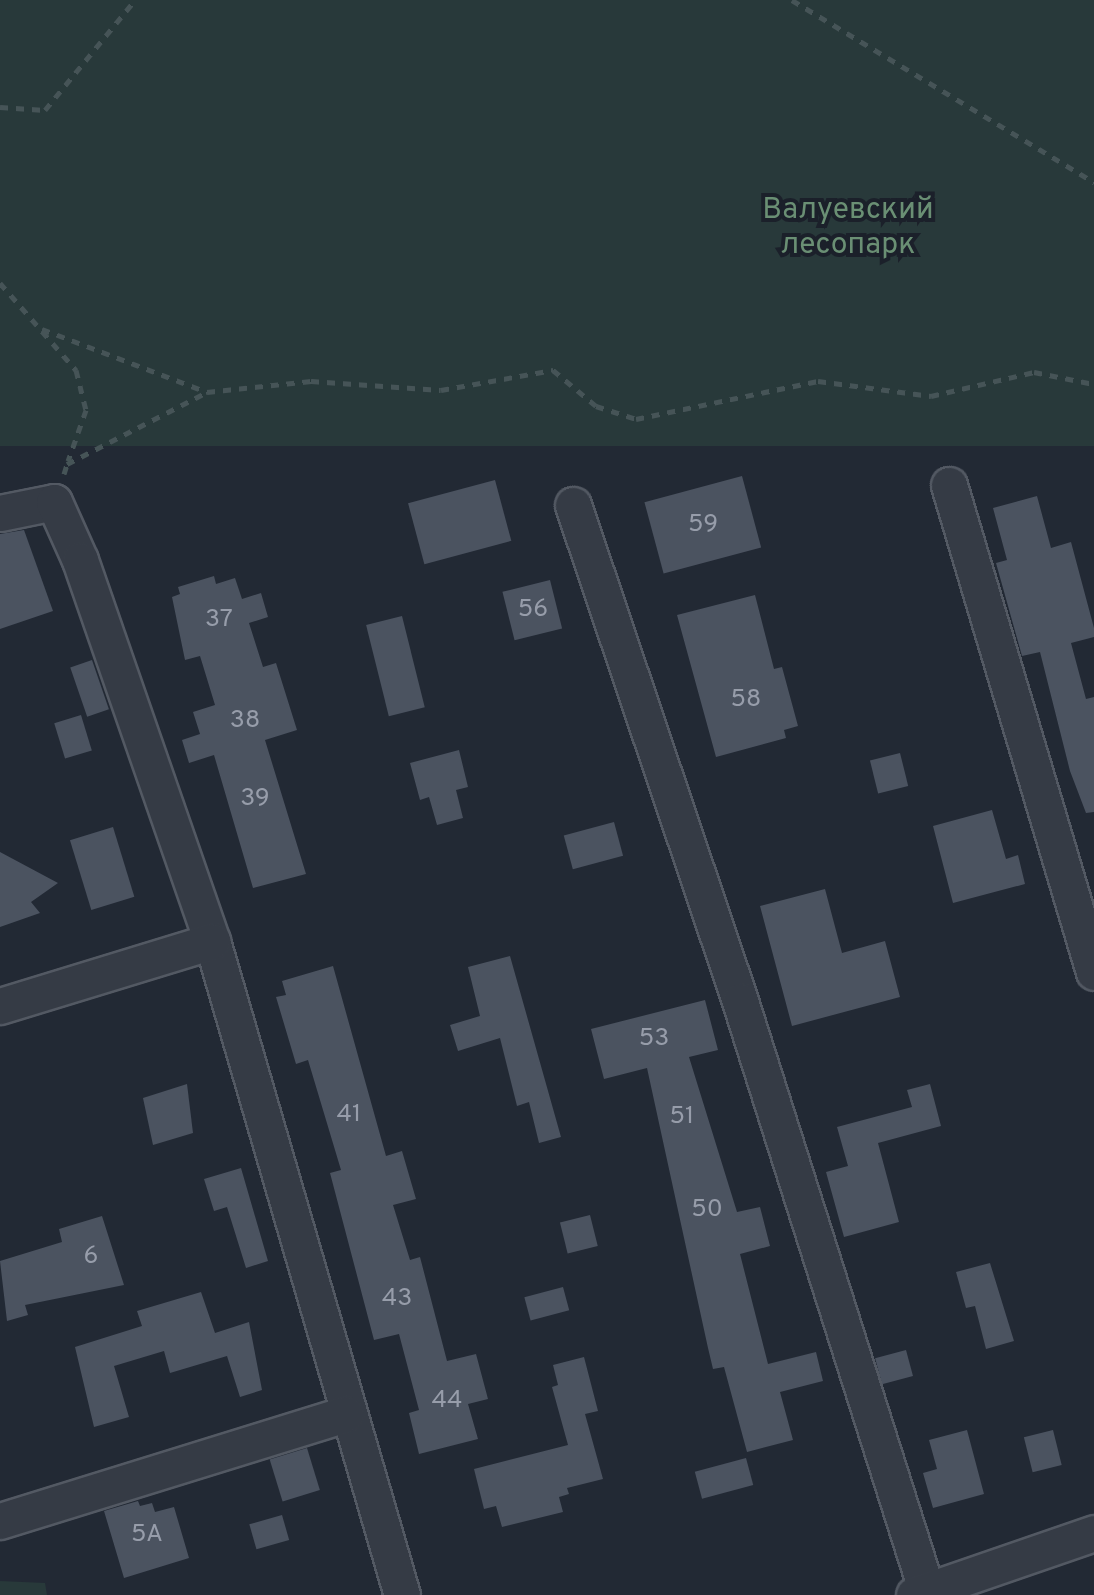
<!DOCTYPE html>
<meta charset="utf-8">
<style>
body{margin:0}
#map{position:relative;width:1094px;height:1595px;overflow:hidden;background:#222934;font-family:Overpass,sans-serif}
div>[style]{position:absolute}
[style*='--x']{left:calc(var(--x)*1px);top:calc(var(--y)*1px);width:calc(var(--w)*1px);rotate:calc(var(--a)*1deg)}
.green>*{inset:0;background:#28393a;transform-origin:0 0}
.building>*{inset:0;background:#4b5360;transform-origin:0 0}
.path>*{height:5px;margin-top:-2.5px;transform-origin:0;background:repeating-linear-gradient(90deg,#465457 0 8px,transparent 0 16px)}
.roads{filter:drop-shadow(2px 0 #535963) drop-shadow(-2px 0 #535963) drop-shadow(0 2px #535963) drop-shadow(0 -2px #535963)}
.minor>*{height:35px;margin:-17.5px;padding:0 17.5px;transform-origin:17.5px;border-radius:17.5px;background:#353b45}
span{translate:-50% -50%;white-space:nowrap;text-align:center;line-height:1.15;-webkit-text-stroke:8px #1b202a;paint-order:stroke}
.number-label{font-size:25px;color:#979daa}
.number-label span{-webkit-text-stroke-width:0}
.park-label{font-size:30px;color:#6a8f74}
</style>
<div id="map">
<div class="green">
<div style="left:0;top:0;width:1094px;height:446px"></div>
<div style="clip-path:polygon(0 1581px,45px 1583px,47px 1595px,0 1595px)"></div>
</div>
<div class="building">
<div style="left:742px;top:476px;width:74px;height:101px;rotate:75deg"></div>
<div style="left:495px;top:480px;width:63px;height:90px;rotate:75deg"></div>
<div style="clip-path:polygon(1037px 496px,1051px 548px,1071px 542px,1094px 628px,1094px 637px,1071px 643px,1086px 699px,1094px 697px,1094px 812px,1086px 813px,1070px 771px,1040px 652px,1022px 656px,996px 563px,1007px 560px,993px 508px)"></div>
<div style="clip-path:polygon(24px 530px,53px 611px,0 629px,0 534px)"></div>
<div style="clip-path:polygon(214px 576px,216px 584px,235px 578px,242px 599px,261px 593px,268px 617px,249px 623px,263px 667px,276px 663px,297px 730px,265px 740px,306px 874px,253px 888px,214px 755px,189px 763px,182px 740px,200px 734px,193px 712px,215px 705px,200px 656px,185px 660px,172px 597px,180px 594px,178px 587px)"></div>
<div style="left:550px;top:580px;width:50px;height:49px;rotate:76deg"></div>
<div style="clip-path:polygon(755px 595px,774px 669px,782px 667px,798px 726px,784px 730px,786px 738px,716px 757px,677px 615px)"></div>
<div style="left:402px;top:616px;width:94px;height:37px;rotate:76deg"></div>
<div style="left:92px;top:660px;width:52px;height:23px;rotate:71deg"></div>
<div style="left:81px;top:715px;width:37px;height:28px;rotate:73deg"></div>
<div style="clip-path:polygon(459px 750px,468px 787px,456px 790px,463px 818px,437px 825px,429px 797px,420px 800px,410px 763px)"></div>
<div style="left:900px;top:753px;width:34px;height:31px;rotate:76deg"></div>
<div style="clip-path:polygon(992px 810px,1006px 859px,1018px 855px,1025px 884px,953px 903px,933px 826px)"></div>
<div style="left:614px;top:822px;width:35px;height:52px;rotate:75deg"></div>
<div style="left:113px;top:827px;width:73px;height:45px;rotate:73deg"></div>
<div style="clip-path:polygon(0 852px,58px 883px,31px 902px,40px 913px,0 927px)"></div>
<div style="clip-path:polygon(825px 889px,842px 953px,885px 941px,900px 997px,792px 1026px,760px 906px)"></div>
<div style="clip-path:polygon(510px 956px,561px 1137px,539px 1143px,529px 1102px,517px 1106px,500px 1038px,458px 1051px,450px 1025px,480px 1016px,468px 967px)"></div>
<div style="clip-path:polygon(333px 966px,386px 1156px,402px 1151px,416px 1199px,393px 1205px,410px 1260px,420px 1257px,447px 1361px,476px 1354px,488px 1399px,468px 1404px,478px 1439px,419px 1454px,409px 1413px,419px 1410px,399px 1334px,374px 1340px,330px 1173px,341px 1170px,308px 1060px,296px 1064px,276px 997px,286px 995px,282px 981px)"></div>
<div style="clip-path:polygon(705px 1000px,718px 1050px,689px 1057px,737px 1212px,760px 1207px,770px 1246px,740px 1254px,768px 1364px,816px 1352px,823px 1381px,780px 1392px,793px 1440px,747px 1452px,724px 1367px,713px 1369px,708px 1348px,647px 1068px,604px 1079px,591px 1029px)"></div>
<div style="clip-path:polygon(187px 1084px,193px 1133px,153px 1145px,143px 1098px)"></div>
<div style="clip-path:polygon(930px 1084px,941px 1126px,878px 1143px,899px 1222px,844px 1237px,826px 1172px,848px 1166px,837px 1127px,912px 1107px,907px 1090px)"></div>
<div style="clip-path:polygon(241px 1168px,268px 1261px,246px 1268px,227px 1207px,214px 1211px,204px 1179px)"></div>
<div style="left:590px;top:1215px;width:32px;height:31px;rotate:76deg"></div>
<div style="clip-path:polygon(102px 1216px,124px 1285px,25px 1305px,28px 1315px,7px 1321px,0 1261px,62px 1242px,59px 1229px)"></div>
<div style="clip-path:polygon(990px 1263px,1014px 1341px,986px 1349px,975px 1306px,966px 1308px,956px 1272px)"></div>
<div style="left:563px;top:1287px;width:24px;height:40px;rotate:75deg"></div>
<div style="clip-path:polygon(201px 1292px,215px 1333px,249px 1322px,262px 1390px,240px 1397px,227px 1356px,170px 1373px,164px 1351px,114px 1366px,129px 1417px,94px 1427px,75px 1347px,142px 1326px,137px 1311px)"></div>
<div style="left:906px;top:1350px;width:27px;height:32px;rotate:75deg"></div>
<div style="clip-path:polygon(584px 1357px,598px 1411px,585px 1414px,603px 1479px,567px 1488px,569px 1494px,559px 1497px,563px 1512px,502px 1527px,496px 1506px,484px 1509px,474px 1469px,568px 1445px,552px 1387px,558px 1385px,553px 1365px)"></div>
<div style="clip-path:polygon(967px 1430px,984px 1494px,933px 1508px,923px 1473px,937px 1469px,929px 1440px)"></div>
<div style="left:1053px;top:1430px;width:36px;height:30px;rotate:76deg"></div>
<div style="left:307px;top:1448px;width:44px;height:39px;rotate:73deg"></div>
<div style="left:746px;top:1458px;width:28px;height:53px;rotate:75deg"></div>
<div style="clip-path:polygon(138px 1501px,140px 1506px,152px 1503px,155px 1512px,174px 1507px,189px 1558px,124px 1578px,104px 1511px)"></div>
<div style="left:282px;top:1515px;width:26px;height:34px;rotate:74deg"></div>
</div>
<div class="path">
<div style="--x:792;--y:0;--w:353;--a:31.1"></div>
<div style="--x:0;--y:107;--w:45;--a:3.8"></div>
<div style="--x:45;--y:110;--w:142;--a:-50.7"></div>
<div style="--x:0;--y:283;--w:116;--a:48.9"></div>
<div style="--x:76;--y:370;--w:41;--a:76"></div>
<div style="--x:86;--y:410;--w:54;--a:109.4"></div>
<div style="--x:42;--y:329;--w:177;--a:20.9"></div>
<div style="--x:64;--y:474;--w:10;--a:-73"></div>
<div style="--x:67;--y:464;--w:157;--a:-27.2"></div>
<div style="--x:207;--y:392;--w:105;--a:-6"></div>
<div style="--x:311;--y:381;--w:130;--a:4"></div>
<div style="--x:441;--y:390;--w:114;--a:-10.1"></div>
<div style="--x:553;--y:370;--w:56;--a:39.9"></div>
<div style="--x:596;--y:406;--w:42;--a:18"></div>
<div style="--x:636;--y:419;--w:186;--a:-11.8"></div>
<div style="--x:818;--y:381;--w:114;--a:7.6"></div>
<div style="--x:931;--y:396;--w:106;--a:-13.1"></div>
<div style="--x:1034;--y:372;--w:61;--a:11.3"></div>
</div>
<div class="roads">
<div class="minor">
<div style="--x:949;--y:485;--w:508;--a:73.42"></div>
<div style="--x:573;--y:505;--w:523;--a:71.39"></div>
<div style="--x:740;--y:1001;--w:623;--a:72.44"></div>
<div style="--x:0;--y:513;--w:55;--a:-11.5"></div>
<div style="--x:54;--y:502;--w:64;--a:65.9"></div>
<div style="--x:80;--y:560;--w:403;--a:70.9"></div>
<div style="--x:212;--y:941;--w:681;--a:73.8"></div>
<div style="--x:0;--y:1006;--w:222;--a:-17"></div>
<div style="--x:0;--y:1521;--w:362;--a:-17.2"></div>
<div style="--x:914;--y:1595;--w:190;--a:-19"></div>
</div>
</div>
<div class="number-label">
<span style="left:703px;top:525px">59</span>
<span style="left:533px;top:610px">56</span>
<span style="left:219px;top:620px">37</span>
<span style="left:746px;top:700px">58</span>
<span style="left:245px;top:721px">38</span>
<span style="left:255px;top:799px">39</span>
<span style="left:654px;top:1039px">53</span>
<span style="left:349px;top:1115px">41</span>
<span style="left:682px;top:1117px">51</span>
<span style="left:707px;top:1210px">50</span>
<span style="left:91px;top:1257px">6</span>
<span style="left:397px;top:1299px">43</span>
<span style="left:447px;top:1401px">44</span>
<span style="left:147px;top:1535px">5А</span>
</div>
<div class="park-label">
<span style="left:848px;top:228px">Валуевский<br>лесопарк</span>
</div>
</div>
